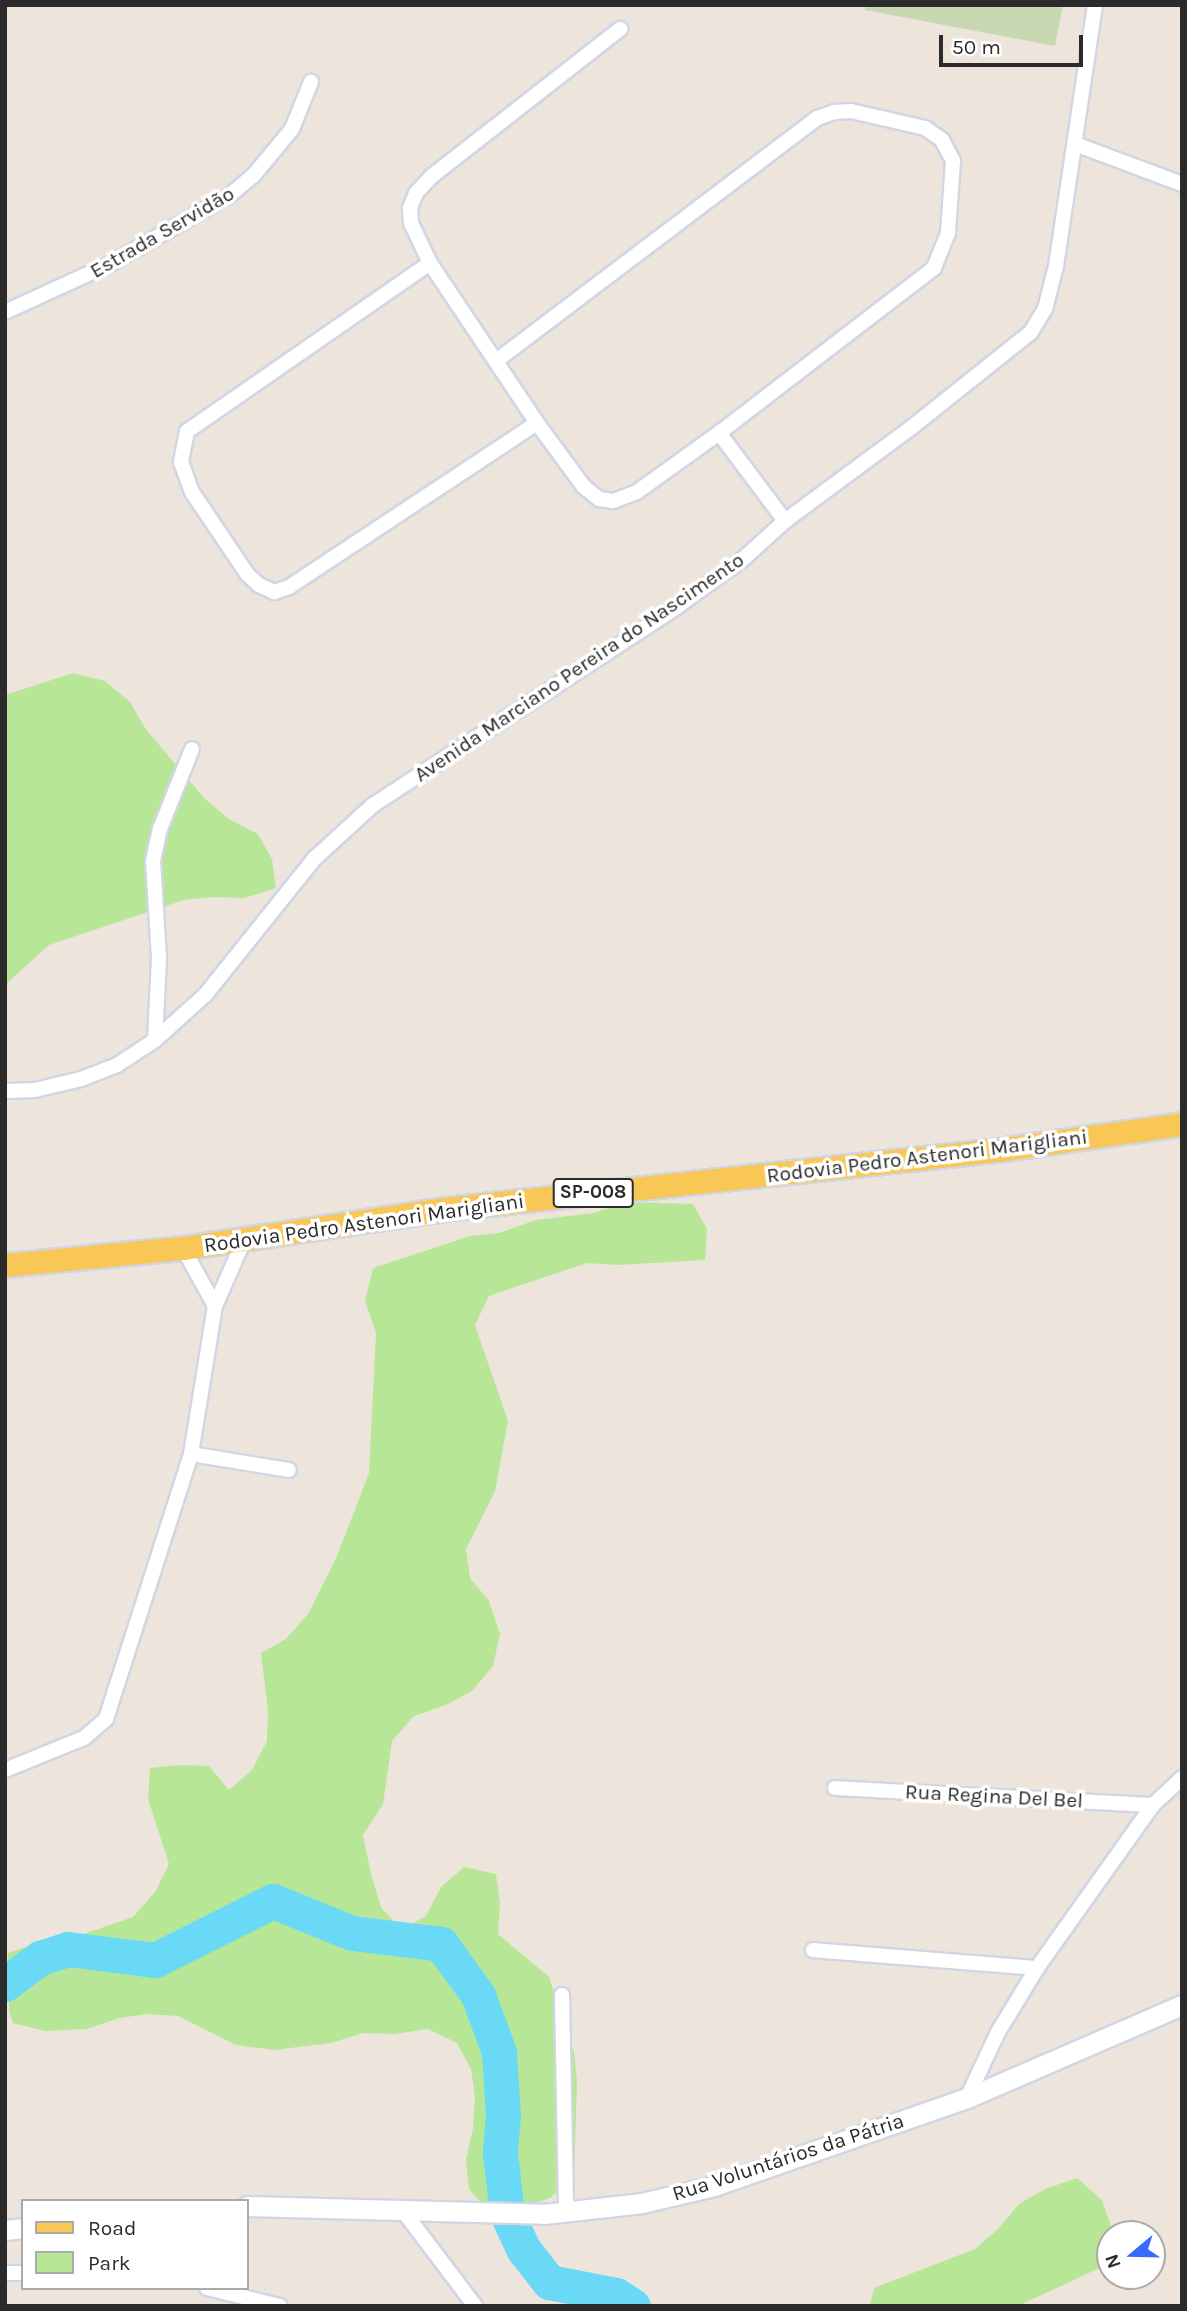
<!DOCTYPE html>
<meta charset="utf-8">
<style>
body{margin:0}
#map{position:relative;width:1187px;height:2311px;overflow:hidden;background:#ede5dc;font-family:Karla,sans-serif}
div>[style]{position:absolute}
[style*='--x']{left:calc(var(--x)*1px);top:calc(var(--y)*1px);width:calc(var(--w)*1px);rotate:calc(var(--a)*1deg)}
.green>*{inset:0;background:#b7e796}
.cemetery>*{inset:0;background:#c7d8b2}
.river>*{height:35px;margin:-17.5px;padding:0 17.5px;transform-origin:17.5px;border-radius:17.5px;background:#69d9f5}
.roads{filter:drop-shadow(2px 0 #d1d6e4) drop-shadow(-2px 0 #d1d6e4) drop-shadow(0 2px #d1d6e4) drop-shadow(0 -2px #d1d6e4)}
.minor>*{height:14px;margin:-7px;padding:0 7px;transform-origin:7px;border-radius:7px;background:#fff}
.tertiary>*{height:19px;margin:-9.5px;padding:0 9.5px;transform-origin:9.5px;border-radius:9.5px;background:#fff}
.primary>*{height:23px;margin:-11.5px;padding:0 11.5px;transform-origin:11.5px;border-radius:11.5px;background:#f8c756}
span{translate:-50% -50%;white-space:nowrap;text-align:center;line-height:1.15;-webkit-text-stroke:7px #fff;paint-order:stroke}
.shield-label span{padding:2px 5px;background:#fff;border:2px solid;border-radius:5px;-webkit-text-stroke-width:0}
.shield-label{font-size:19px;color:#2b2b2b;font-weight:700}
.street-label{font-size:21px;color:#2b2b2b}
.frame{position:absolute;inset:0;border:7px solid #2b2b2b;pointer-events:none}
.legend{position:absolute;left:21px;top:2199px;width:228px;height:91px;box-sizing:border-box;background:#fff;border:2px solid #aaa;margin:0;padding:9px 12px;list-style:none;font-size:21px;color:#2b2b2b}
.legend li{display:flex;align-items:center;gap:14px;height:35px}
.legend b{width:35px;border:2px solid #aaa}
.north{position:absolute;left:1096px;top:2220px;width:70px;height:70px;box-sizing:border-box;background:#fff;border:2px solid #aaa;border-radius:50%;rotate:251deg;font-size:19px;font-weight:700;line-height:28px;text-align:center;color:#2b2b2b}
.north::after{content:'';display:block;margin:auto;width:24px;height:32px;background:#376aff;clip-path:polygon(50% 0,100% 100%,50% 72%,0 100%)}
.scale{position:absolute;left:939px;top:35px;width:144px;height:32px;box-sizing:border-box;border:4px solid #2b2b2b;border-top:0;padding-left:9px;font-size:21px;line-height:24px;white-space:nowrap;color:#2b2b2b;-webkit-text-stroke:5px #fff;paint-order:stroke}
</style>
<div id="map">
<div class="green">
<div style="clip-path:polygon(73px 673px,105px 681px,130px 702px,145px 728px,204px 798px,229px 819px,258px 834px,272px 859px,276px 888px,244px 898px,213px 897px,184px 900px,49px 945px,5px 985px,5px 695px)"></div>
<div style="clip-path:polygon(626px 1202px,693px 1204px,707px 1229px,705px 1260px,617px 1265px,587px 1263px,489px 1296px,475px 1325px,508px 1421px,495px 1491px,466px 1549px,470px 1578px,489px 1601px,500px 1634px,493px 1666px,472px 1691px,446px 1705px,414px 1716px,392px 1741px,383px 1804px,363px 1835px,371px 1874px,381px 1907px,401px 1930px,426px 1916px,441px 1887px,464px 1867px,496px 1874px,500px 1903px,498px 1934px,549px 1977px,574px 2052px,577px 2081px,574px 2178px,550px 2198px,518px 2209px,489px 2212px,469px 2189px,466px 2160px,473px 2128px,475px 2097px,471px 2069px,457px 2043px,428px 2029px,394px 2034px,363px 2033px,331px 2043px,274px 2050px,236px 2045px,178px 2016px,148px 2014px,119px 2018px,87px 2029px,45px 2031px,13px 2023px,9px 2012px,8px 1953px,40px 1942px,69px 1939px,133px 1917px,155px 1892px,169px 1864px,148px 1799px,150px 1768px,178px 1765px,209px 1766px,229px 1790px,252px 1770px,267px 1741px,268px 1711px,261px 1653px,286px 1639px,308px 1614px,337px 1556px,369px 1473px,376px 1333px,365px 1301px,373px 1268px,470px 1236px,499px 1233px,536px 1220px,594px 1213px)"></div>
<div style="clip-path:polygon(1077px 2178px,1102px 2200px,1113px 2232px,1110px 2234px,1106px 2265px,1018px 2306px,870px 2306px,874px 2288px,975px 2249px,998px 2229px,1019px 2204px,1045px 2189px)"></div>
</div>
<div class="cemetery">
<div style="clip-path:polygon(866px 5px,1063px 5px,1055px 46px,865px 10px)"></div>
</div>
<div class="river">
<div style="--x:5;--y:1984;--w:44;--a:-36.6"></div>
<div style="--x:40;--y:1958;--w:29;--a:-18"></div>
<div style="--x:68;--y:1949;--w:88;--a:7.2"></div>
<div style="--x:155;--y:1960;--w:132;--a:-26.6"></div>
<div style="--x:273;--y:1901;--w:85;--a:22.1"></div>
<div style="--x:352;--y:1933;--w:90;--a:7"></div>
<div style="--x:441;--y:1944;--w:63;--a:54"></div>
<div style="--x:478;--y:1995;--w:61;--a:69.8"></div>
<div style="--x:499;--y:2052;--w:63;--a:86.4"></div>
<div style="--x:503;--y:2115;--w:38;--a:95"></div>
<div style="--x:500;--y:2153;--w:61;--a:83.5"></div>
<div style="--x:507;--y:2214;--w:40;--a:65"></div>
<div style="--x:524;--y:2250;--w:41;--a:52"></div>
<div style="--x:549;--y:2282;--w:68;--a:11"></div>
<div style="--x:616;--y:2295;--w:20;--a:33"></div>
</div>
<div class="roads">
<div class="minor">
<div style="--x:1075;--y:144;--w:114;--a:20.5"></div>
<div style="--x:430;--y:263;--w:295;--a:145.3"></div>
<div style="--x:187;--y:431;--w:32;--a:101"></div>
<div style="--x:181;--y:462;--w:32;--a:70"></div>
<div style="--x:192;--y:492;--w:99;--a:56.1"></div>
<div style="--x:247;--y:574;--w:16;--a:43"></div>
<div style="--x:259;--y:585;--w:17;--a:25"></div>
<div style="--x:274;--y:592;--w:16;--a:-18"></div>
<div style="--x:289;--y:587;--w:297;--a:-33.5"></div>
<div style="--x:5;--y:312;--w:115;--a:-24.6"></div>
<div style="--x:110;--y:264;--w:138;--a:-29.9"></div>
<div style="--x:230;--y:195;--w:30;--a:-40"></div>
<div style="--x:253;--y:176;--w:61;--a:-50.3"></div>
<div style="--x:292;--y:129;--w:51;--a:-68"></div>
<div style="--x:496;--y:361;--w:403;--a:-37.1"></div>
<div style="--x:817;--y:118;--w:18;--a:-19"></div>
<div style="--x:834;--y:112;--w:17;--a:-3"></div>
<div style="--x:851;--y:111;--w:76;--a:12.9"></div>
<div style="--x:925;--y:128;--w:21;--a:35"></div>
<div style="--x:942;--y:140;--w:24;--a:62"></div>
<div style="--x:953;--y:161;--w:72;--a:94"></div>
<div style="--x:948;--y:233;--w:38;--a:112"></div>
<div style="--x:934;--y:268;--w:271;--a:142.5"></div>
<div style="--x:719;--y:433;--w:101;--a:144.3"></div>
<div style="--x:637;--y:492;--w:26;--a:159"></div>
<div style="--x:613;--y:501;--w:14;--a:-172"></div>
<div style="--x:599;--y:499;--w:19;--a:-141"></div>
<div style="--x:584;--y:487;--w:79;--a:-126.3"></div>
<div style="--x:537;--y:423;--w:192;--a:-123.8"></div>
<div style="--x:430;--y:263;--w:44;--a:-115.4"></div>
<div style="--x:411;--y:223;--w:15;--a:-94"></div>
<div style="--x:410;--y:208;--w:16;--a:-68"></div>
<div style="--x:416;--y:193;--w:23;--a:-47"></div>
<div style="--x:432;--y:176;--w:239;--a:-38"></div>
<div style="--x:719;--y:433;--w:110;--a:53.1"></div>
<div style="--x:155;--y:1040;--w:82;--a:-87.2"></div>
<div style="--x:159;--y:958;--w:97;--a:-93.5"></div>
<div style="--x:153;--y:861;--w:33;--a:-78"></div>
<div style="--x:160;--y:829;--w:86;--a:-68.2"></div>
<div style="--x:5;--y:1091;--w:30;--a:-2"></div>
<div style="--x:35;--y:1090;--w:47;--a:-13.4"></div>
<div style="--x:81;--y:1079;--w:39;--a:-21"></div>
<div style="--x:117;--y:1065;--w:45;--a:-33.3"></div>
<div style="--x:155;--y:1040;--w:69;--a:-42"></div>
<div style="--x:206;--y:994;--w:174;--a:-51.3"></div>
<div style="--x:315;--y:858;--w:79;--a:-42.4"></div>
<div style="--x:373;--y:805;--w:361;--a:-33.1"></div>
<div style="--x:675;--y:608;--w:84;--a:-35.8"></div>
<div style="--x:743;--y:559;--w:57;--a:-42.1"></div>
<div style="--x:785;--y:521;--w:158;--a:-36.5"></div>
<div style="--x:912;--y:427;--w:152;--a:-38.6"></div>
<div style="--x:1031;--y:332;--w:27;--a:-59"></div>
<div style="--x:1045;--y:309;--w:44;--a:-75.7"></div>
<div style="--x:1056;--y:266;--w:264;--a:-81.5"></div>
<div style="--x:183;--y:1248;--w:66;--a:61.1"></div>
<div style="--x:191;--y:1454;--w:99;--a:9.3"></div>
<div style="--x:5;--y:1770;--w:85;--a:-22.1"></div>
<div style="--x:84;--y:1738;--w:29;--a:-41"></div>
<div style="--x:106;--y:1719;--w:278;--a:-72.2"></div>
<div style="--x:191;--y:1454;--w:150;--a:-80.8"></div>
<div style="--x:215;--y:1306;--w:72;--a:-66.3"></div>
<div style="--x:835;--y:1788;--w:318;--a:3.1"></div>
<div style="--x:813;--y:1950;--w:225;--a:4.6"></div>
<div style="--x:562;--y:1995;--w:218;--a:88.9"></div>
<div style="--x:967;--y:2098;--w:73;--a:-64.8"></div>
<div style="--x:998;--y:2032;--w:75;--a:-58.6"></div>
<div style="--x:1037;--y:1968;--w:200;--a:-54.6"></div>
<div style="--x:1153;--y:1805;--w:40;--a:-43"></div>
<div style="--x:401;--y:2208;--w:123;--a:52.9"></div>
<div style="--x:5;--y:2273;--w:18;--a:0"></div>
<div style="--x:207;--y:2288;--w:75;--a:13.9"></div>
</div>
<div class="tertiary">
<div style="--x:247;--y:2206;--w:297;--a:1.5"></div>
<div style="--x:544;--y:2214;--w:99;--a:-6.4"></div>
<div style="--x:642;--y:2203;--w:74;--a:-13.3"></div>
<div style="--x:714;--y:2186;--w:268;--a:-19.2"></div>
<div style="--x:967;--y:2098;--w:234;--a:-23.4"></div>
<div style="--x:5;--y:2230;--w:18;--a:-6"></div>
</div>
<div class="primary">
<div style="--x:5;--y:1265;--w:179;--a:-5.5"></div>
<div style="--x:183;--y:1248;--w:264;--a:-8.5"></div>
<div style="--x:444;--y:1209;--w:556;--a:-6.09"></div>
<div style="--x:997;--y:1150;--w:187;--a:-8"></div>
</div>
</div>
<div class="shield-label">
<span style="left:593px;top:1193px">SP-008</span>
</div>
<div class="street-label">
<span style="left:162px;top:232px;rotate:-30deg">Estrada Servidão</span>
<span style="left:579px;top:667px;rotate:-34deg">Avenida Marciano Pereira do Nascimento</span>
<span style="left:927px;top:1156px;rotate:-7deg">Rodovia Pedro Astenori Marigliani</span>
<span style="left:364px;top:1223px;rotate:-8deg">Rodovia Pedro Astenori Marigliani</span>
<span style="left:994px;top:1796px;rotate:3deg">Rua Regina Del Bel</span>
<span style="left:788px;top:2157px;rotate:-18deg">Rua Voluntários da Pátria</span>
</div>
<div class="frame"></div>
<ul class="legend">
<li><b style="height:9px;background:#f8c756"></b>Road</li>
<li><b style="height:19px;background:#b7e796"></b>Park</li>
</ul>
<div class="north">N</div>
<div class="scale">50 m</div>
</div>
